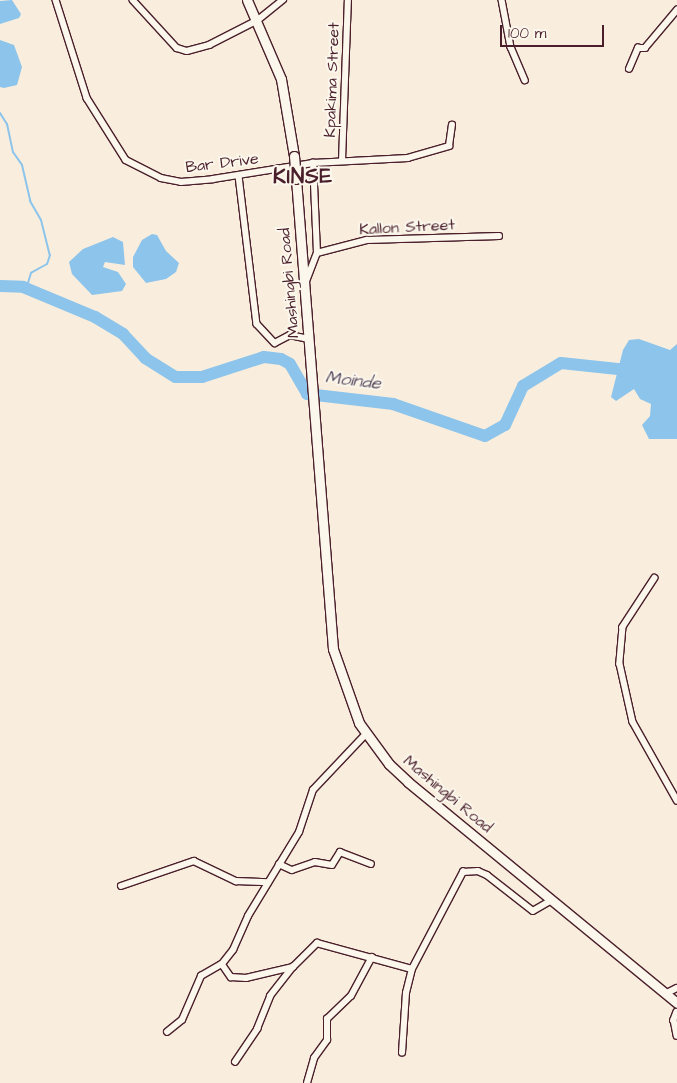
<!DOCTYPE html>
<style>
body{margin:0}
#map{position:relative;width:677px;height:1083px;overflow:hidden;background:#f9eedd;font-family:"Architects Daughter",sans-serif}
div>[style]{position:absolute}
[style*='--x']{left:calc(var(--x)*1px);top:calc(var(--y)*1px);width:calc(var(--w)*1px);rotate:calc(var(--a)*1deg)}
.water>*{inset:0;background:#8dc4eb}
.stream>*{height:2px;margin:-1px;padding:0 1px;transform-origin:1px;border-radius:1px;background:#8dc4eb}
.river>*{height:12px;margin:-6px;padding:0 6px;transform-origin:6px;border-radius:6px;background:#8dc4eb}
.roads{filter:drop-shadow(1px 0 #4a1f2b) drop-shadow(-1px 0 #4a1f2b) drop-shadow(0 1px #4a1f2b) drop-shadow(0 -1px #4a1f2b)}
.minor>*{height:5.5px;margin:-2.75px;padding:0 2.75px;transform-origin:2.75px;border-radius:2.75px;background:#fbf7ec}
.primary>*{height:9px;margin:-4.5px;padding:0 4.5px;transform-origin:4.5px;border-radius:4.5px;background:#fbf7ec}
.bridges{filter:drop-shadow(1px 0 #4a1f2b) drop-shadow(-1px 0 #4a1f2b) drop-shadow(0 1px #4a1f2b) drop-shadow(0 -1px #4a1f2b)}
.primary-bridge>*{height:9px;margin:-4.5px;padding:0 4.5px;transform-origin:4.5px;border-radius:4.5px;background:#fbf7ec}
span{translate:-50% -50%;white-space:nowrap;text-align:center;line-height:1.15;-webkit-text-stroke:4px #fbf7ec;paint-order:stroke}
.street-label{font-size:16px;color:#4a1f2b}
.water-label{font-size:18px;color:#5e5165;font-style:italic}
.district-label{font-size:21px;color:#4a1f2b;font-weight:700;letter-spacing:1px}
.scale{position:absolute;left:500px;top:25px;width:104px;height:22px;box-sizing:border-box;border:2px solid #4a1f2b;border-top:0;padding-left:6px;font-size:15px;line-height:18px;white-space:nowrap;color:#4a1f2b;-webkit-text-stroke:4px #fbf7ec;paint-order:stroke}
</style>
<div id="map">
<div class="water">
<div style="clip-path:polygon(12px 0,21px 14px,19px 18px,0 24px,0 1px)"></div>
<div style="clip-path:polygon(0 40px,14px 45px,22px 67px,17px 85px,4px 88px,0 87px)"></div>
<div style="clip-path:polygon(152px 234px,157px 235px,166px 251px,179px 263px,176px 272px,166px 279px,146px 283px,133px 267px,133px 257px,142px 240px)"></div>
<div style="clip-path:polygon(113px 237px,123px 242px,125px 265px,105px 262px,103px 267px,118px 272px,126px 284px,122px 291px,92px 295px,72px 274px,69px 262px,83px 249px)"></div>
<div style="clip-path:polygon(639px 339px,670px 350px,677px 344px,677px 439px,649px 439px,642px 425px,650px 416px,651px 404px,640px 399px,634px 389px,616px 401px,611px 397px,623px 350px,629px 340px)"></div>
</div>
<div class="stream">
<div style="--x:0;--y:113;--w:13;--a:58"></div>
<div style="--x:7;--y:124;--w:29;--a:78"></div>
<div style="--x:13;--y:152;--w:16;--a:55"></div>
<div style="--x:22;--y:165;--w:37;--a:77"></div>
<div style="--x:30;--y:201;--w:22;--a:60"></div>
<div style="--x:41;--y:220;--w:36;--a:76"></div>
<div style="--x:50;--y:255;--w:9;--a:108"></div>
<div style="--x:47;--y:264;--w:18;--a:151"></div>
<div style="--x:31;--y:273;--w:17;--a:107"></div>
</div>
<div class="river">
<div style="--x:0;--y:286;--w:23;--a:2"></div>
<div style="--x:23;--y:287;--w:78;--a:22.6"></div>
<div style="--x:95;--y:317;--w:33;--a:31"></div>
<div style="--x:123;--y:334;--w:33;--a:47"></div>
<div style="--x:145;--y:358;--w:36;--a:32"></div>
<div style="--x:176;--y:377;--w:26;--a:0"></div>
<div style="--x:202;--y:377;--w:65;--a:-17.9"></div>
<div style="--x:264;--y:357;--w:17;--a:7"></div>
<div style="--x:281;--y:359;--w:10;--a:29"></div>
<div style="--x:290;--y:364;--w:34;--a:60"></div>
<div style="--x:307;--y:394;--w:87;--a:6.6"></div>
<div style="--x:393;--y:404;--w:97;--a:19.2"></div>
<div style="--x:485;--y:436;--w:23;--a:-29"></div>
<div style="--x:505;--y:425;--w:43;--a:-65.2"></div>
<div style="--x:523;--y:386;--w:44;--a:-31.2"></div>
<div style="--x:561;--y:363;--w:57;--a:6"></div>
<div style="--x:618;--y:369;--w:17;--a:21"></div>
</div>
<div class="roads">
<div class="minor">
<div style="--x:56;--y:0;--w:103;--a:72.4"></div>
<div style="--x:87;--y:98;--w:73;--a:57.8"></div>
<div style="--x:126;--y:160;--w:39;--a:27"></div>
<div style="--x:161;--y:178;--w:20;--a:11"></div>
<div style="--x:181;--y:182;--w:32;--a:-5"></div>
<div style="--x:213;--y:179;--w:101;--a:-9.1"></div>
<div style="--x:313;--y:163;--w:95;--a:-3"></div>
<div style="--x:408;--y:158;--w:43;--a:-16.3"></div>
<div style="--x:449;--y:146;--w:21;--a:-82"></div>
<div style="--x:133;--y:0;--w:65;--a:47.5"></div>
<div style="--x:177;--y:48;--w:10;--a:17"></div>
<div style="--x:187;--y:51;--w:23;--a:-15"></div>
<div style="--x:209;--y:45;--w:55;--a:-27"></div>
<div style="--x:258;--y:20;--w:32;--a:-39"></div>
<div style="--x:502;--y:0;--w:48;--a:79.2"></div>
<div style="--x:511;--y:47;--w:36;--a:67"></div>
<div style="--x:629;--y:69;--w:23;--a:-67"></div>
<div style="--x:638;--y:48;--w:7;--a:0"></div>
<div style="--x:645;--y:48;--w:50;--a:-49.9"></div>
<div style="--x:342;--y:161;--w:161;--a:-87.9"></div>
<div style="--x:239;--y:176;--w:149;--a:83.1"></div>
<div style="--x:257;--y:324;--w:26;--a:47"></div>
<div style="--x:275;--y:343;--w:17;--a:-28"></div>
<div style="--x:290;--y:335;--w:19;--a:12"></div>
<div style="--x:317;--y:253;--w:52;--a:-14.6"></div>
<div style="--x:367;--y:240;--w:132;--a:-1.7"></div>
<div style="--x:305;--y:284;--w:33;--a:-69"></div>
<div style="--x:317;--y:253;--w:90;--a:-92.5"></div>
<div style="--x:655;--y:578;--w:59;--a:123.1"></div>
<div style="--x:623;--y:627;--w:37;--a:95"></div>
<div style="--x:620;--y:664;--w:59;--a:77.4"></div>
<div style="--x:633;--y:722;--w:90;--a:60.6"></div>
<div style="--x:279;--y:864;--w:14;--a:25"></div>
<div style="--x:292;--y:870;--w:24;--a:-19"></div>
<div style="--x:315;--y:862;--w:17;--a:10"></div>
<div style="--x:332;--y:865;--w:15;--a:-58"></div>
<div style="--x:340;--y:852;--w:33;--a:21"></div>
<div style="--x:121;--y:886;--w:77;--a:-18.9"></div>
<div style="--x:194;--y:861;--w:47;--a:25.5"></div>
<div style="--x:236;--y:881;--w:32;--a:2"></div>
<div style="--x:222;--y:964;--w:16;--a:55"></div>
<div style="--x:231;--y:977;--w:15;--a:4"></div>
<div style="--x:246;--y:978;--w:48;--a:-13.2"></div>
<div style="--x:293;--y:967;--w:34;--a:-45"></div>
<div style="--x:317;--y:943;--w:98;--a:15.3"></div>
<div style="--x:667;--y:993;--w:11;--a:-27"></div>
<div style="--x:677;--y:1012;--w:9;--a:111"></div>
<div style="--x:674;--y:1020;--w:16;--a:79"></div>
<div style="--x:167;--y:1032;--w:19;--a:-39"></div>
<div style="--x:182;--y:1020;--w:48;--a:-66.6"></div>
<div style="--x:201;--y:976;--w:24;--a:-30"></div>
<div style="--x:222;--y:964;--w:18;--a:-52"></div>
<div style="--x:233;--y:950;--w:37;--a:-66"></div>
<div style="--x:248;--y:916;--w:98;--a:-58.7"></div>
<div style="--x:299;--y:832;--w:44;--a:-71.6"></div>
<div style="--x:313;--y:790;--w:77;--a:-46.6"></div>
<div style="--x:402;--y:1053;--w:60;--a:-86.2"></div>
<div style="--x:406;--y:993;--w:25;--a:-76"></div>
<div style="--x:412;--y:969;--w:110;--a:-62.3"></div>
<div style="--x:463;--y:872;--w:15;--a:-4"></div>
<div style="--x:478;--y:871;--w:10;--a:24"></div>
<div style="--x:487;--y:875;--w:58;--a:38"></div>
<div style="--x:533;--y:911;--w:22;--a:-30"></div>
<div style="--x:235;--y:1062;--w:40;--a:-56"></div>
<div style="--x:257;--y:1029;--w:35;--a:-68"></div>
<div style="--x:270;--y:996;--w:37;--a:-52"></div>
<div style="--x:307;--y:1083;--w:26;--a:-74"></div>
<div style="--x:314;--y:1058;--w:22;--a:-54"></div>
<div style="--x:327;--y:1040;--w:21;--a:-90"></div>
<div style="--x:327;--y:1019;--w:33;--a:-44"></div>
<div style="--x:351;--y:996;--w:44;--a:-61.7"></div>
</div>
<div class="primary">
<div style="--x:247;--y:0;--w:86;--a:66.7"></div>
<div style="--x:281;--y:79;--w:78;--a:80.4"></div>
<div style="--x:296;--y:179;--w:471;--a:85.5"></div>
<div style="--x:333;--y:649;--w:78;--a:70.6"></div>
<div style="--x:359;--y:723;--w:51;--a:53.8"></div>
<div style="--x:389;--y:764;--w:26;--a:43"></div>
<div style="--x:408;--y:782;--w:348;--a:39.4"></div>
</div>
</div>
<div class="bridges">
<div class="primary-bridge">
<div style="--x:294;--y:156;--w:23;--a:85"></div>
</div>
</div>
<div class="street-label">
<span style="left:332px;top:80px;rotate:-88deg">Kpakima Street</span>
<span style="left:222px;top:163px;rotate:-7deg">Bar Drive</span>
<span style="left:407px;top:227px;rotate:-3deg">Kallon Street</span>
<span style="left:289px;top:283px;rotate:-95deg">Mashingbi Road</span>
<span style="left:448px;top:794px;rotate:40deg">Mashingbi Road</span>
</div>
<div class="water-label">
<span style="left:353px;top:381px;rotate:7deg">Moinde</span>
</div>
<div class="district-label">
<span style="left:303px;top:177px">KINSE</span>
</div>
<div class="scale">100 m</div>
</div>
